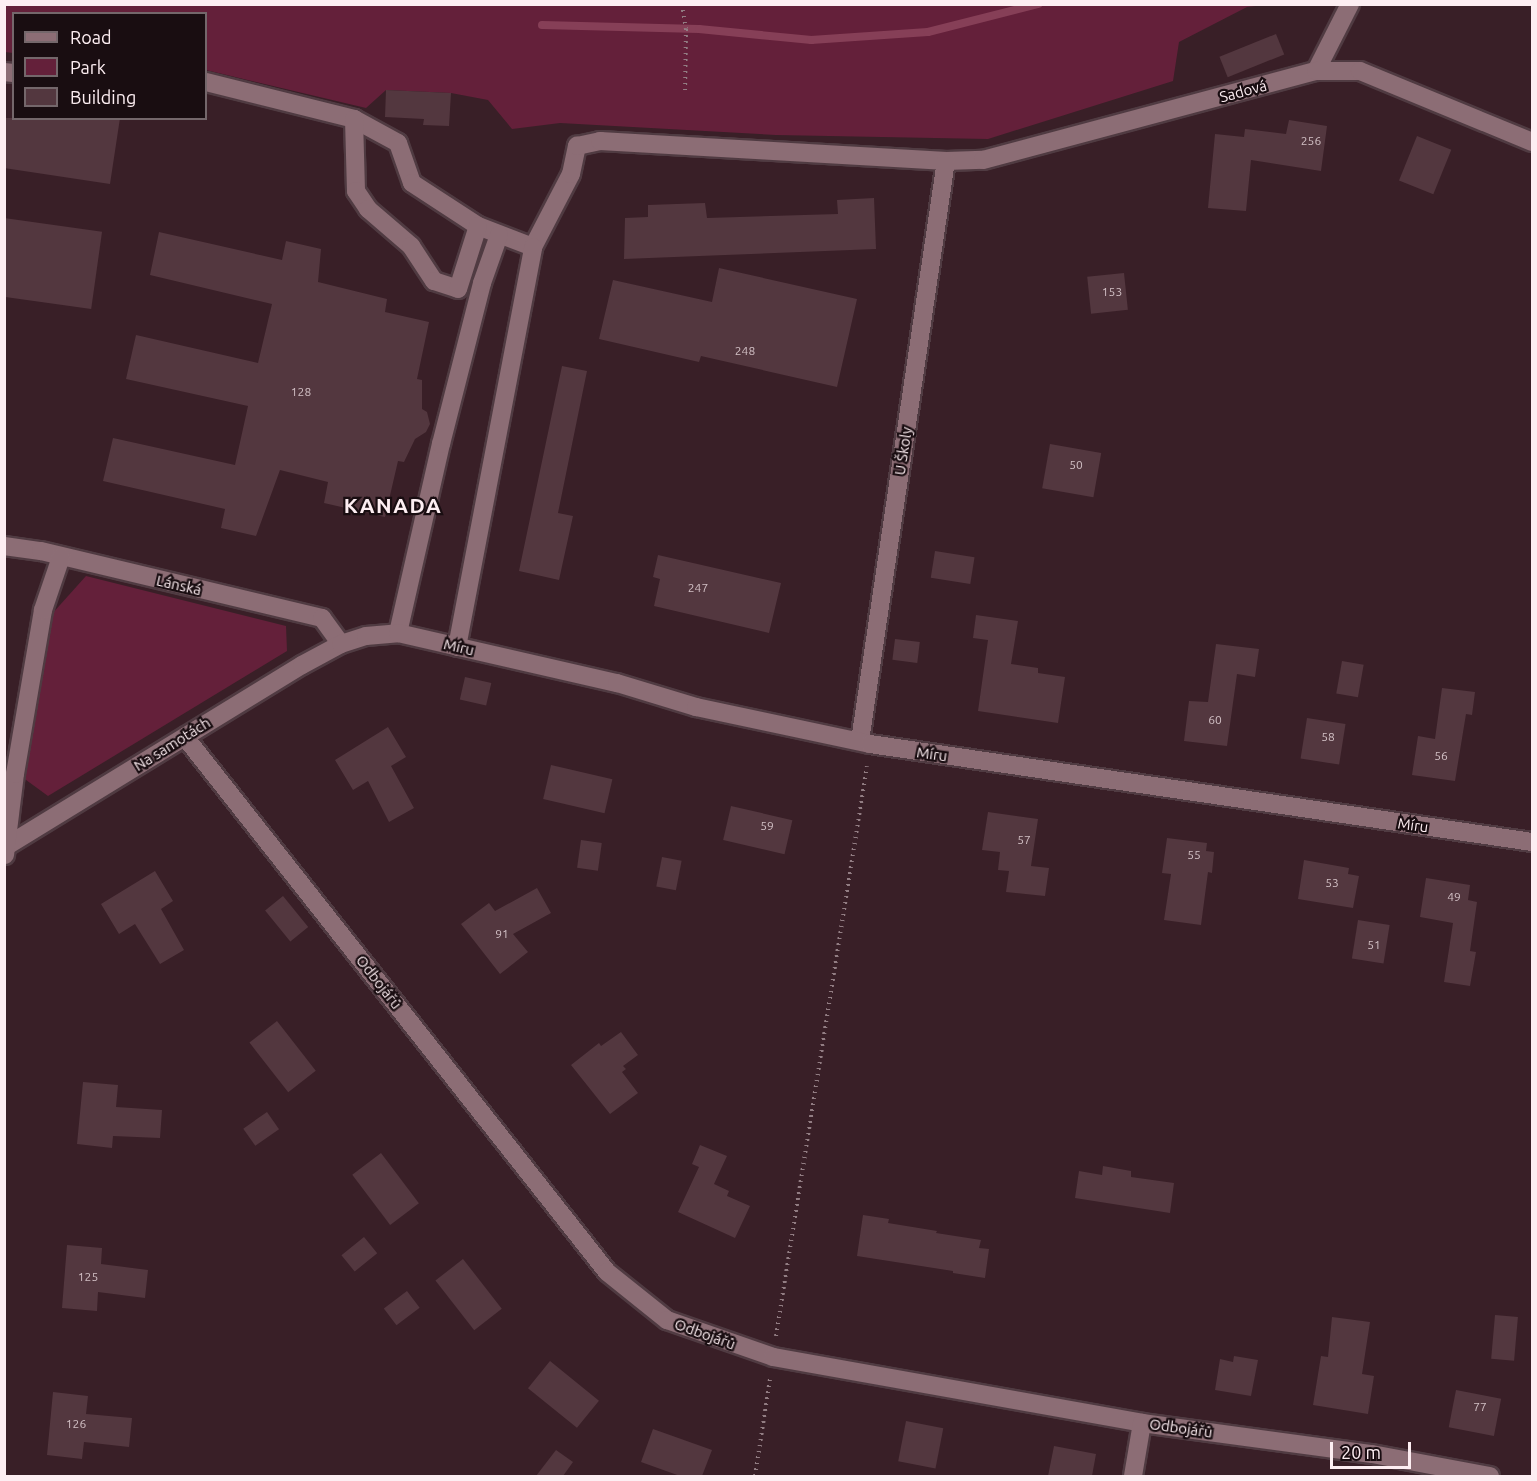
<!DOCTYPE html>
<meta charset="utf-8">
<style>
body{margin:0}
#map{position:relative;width:1537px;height:1481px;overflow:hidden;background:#391f27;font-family:Ubuntu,sans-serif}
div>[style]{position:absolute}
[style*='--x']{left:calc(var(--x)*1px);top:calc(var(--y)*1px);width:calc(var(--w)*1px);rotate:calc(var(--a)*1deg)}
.green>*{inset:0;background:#64203a}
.stream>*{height:8px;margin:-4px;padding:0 4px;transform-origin:4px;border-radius:4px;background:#863f57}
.building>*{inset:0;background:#53373f;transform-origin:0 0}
.path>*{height:4px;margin-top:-2px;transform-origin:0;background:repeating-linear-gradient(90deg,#927d83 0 1.5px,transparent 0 6px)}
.roads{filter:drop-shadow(2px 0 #503b42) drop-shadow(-2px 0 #503b42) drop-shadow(0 2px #503b42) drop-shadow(0 -2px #503b42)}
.minor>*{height:18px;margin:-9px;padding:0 9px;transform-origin:9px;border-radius:9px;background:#8c6d75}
span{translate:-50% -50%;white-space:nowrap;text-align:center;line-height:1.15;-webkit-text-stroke:4.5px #190d11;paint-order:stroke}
.number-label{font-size:12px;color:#d2c0c5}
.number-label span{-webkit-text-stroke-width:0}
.street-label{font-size:15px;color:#fdeef2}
.district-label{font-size:21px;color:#fdeef2;font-weight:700;letter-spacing:1.5px}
.frame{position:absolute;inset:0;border:6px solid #fdeef2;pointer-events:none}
.legend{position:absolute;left:12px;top:12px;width:195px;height:108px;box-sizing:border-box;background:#190d11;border:2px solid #74676b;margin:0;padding:8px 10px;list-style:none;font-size:18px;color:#fdeef2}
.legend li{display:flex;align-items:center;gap:12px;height:30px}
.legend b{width:30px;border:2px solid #74676b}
.scale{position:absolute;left:1330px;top:1442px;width:81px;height:27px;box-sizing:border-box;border:3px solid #fdeef2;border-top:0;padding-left:8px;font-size:18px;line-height:21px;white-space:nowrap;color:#fdeef2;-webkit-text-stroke:4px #190d11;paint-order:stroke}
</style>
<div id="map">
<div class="green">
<div style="clip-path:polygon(5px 4px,1264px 5px,1247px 7px,1179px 42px,1173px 81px,988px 139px,776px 135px,560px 123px,512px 129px,488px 100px,451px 93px,386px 90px,366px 108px,206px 70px,206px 14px,14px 14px,13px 53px,5px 52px)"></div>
<div style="clip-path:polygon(86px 576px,286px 626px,287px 651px,48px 796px,22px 777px,51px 615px)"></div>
</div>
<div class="stream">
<div style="--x:542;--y:25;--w:157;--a:1.5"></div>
<div style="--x:699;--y:29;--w:113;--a:5.6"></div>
<div style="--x:811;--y:40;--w:117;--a:-3.9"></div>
<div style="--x:928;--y:32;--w:114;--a:-14.3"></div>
</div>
<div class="building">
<div style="left:1276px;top:34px;width:22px;height:61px;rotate:68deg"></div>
<div style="clip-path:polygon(386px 90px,451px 93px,449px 126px,423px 125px,424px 119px,385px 117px)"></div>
<div style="clip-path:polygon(4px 118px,120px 118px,110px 184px,4px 168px)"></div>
<div style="clip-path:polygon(1289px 120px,1327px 126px,1321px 171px,1251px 160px,1246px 211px,1208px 208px,1215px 134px,1244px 137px,1245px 129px,1286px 134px)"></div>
<div style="left:1417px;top:136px;width:37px;height:48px;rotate:22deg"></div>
<div style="clip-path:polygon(874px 198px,876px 249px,624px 259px,625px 218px,648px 217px,648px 205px,705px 203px,707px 218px,838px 214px,837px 200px)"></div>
<div style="left:4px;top:218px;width:99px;height:78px;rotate:8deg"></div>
<div style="clip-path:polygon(159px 232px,282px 260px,286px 241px,321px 249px,318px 282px,387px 299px,385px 312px,429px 322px,417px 379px,422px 380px,422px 409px,427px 412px,430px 424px,426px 432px,415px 439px,404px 462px,398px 461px,385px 517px,324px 503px,328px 482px,280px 470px,256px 536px,221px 528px,225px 509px,103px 481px,113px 438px,235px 465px,248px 406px,126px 379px,136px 335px,258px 363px,272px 304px,150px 275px)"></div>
<div style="clip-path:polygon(719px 268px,857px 299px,837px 387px,701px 356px,699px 362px,599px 339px,613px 280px,712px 302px)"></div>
<div style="left:1124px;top:273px;width:37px;height:37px;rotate:84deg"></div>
<div style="clip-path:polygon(562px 366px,587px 371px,558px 513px,573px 516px,559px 580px,519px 571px)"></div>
<div style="left:1050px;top:444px;width:52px;height:45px;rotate:10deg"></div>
<div style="left:935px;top:551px;width:40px;height:27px;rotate:9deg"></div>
<div style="clip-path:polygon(658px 555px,781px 583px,769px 633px,654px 606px,660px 579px,653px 577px)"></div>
<div style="clip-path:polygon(976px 615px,1018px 621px,1011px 664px,1038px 668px,1038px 673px,1065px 677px,1058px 723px,978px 711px,988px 640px,973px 638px)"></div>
<div style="left:895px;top:639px;width:25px;height:21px;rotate:7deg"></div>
<div style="clip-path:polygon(1216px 644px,1259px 649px,1255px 677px,1237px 674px,1227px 746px,1184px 741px,1189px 701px,1208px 702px)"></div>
<div style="left:1342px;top:661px;width:22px;height:33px;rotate:10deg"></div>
<div style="left:465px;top:677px;width:27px;height:23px;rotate:13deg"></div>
<div style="clip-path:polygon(1442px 688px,1475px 692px,1472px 715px,1466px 714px,1455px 781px,1412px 775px,1418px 736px,1435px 739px)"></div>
<div style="left:1307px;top:718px;width:39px;height:41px;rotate:9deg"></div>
<div style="clip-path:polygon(388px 727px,406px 757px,391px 766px,414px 808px,389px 822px,368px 781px,353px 790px,335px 760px)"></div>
<div style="left:551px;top:765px;width:63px;height:35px;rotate:13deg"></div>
<div style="left:731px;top:806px;width:63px;height:35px;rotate:13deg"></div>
<div style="clip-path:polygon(988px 812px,1038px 819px,1031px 866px,1049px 868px,1045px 896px,1006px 892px,1009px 871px,998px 870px,1000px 852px,982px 850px)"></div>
<div style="clip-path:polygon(1167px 838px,1207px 843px,1206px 851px,1214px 852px,1212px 873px,1208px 872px,1201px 925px,1164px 920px,1171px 874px,1162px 873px)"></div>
<div style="left:581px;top:840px;width:21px;height:28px;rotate:8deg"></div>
<div style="left:662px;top:857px;width:20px;height:30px;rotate:11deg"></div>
<div style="clip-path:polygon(1304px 860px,1349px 868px,1348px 874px,1359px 876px,1353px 908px,1298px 899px)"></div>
<div style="clip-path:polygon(155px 871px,173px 901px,161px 909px,184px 950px,160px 964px,135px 924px,119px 934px,101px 904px)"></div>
<div style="clip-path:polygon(1426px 878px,1470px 885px,1468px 900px,1477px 902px,1470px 951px,1476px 952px,1470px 986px,1444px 982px,1453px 923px,1420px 917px)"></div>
<div style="clip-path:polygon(537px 888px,551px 913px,513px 934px,528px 952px,500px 974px,461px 924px,489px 903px,495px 911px)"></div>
<div style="left:283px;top:896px;width:40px;height:23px;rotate:51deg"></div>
<div style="left:1358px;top:920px;width:32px;height:39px;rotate:9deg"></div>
<div style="left:277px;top:1021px;width:63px;height:35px;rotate:52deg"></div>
<div style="clip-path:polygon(621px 1032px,638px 1055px,623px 1066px,626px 1069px,622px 1072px,638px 1093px,610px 1114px,571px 1065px,599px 1043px,601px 1046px)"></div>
<div style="clip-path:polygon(83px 1082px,118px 1085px,116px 1107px,162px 1110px,160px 1138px,113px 1136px,112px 1148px,77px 1144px)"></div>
<div style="left:267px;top:1112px;width:21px;height:29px;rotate:55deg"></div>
<div style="clip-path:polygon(700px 1145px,727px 1156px,714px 1184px,729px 1191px,727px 1196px,750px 1206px,735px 1238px,678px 1212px,699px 1167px,692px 1164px)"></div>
<div style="left:381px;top:1153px;width:63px;height:36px;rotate:53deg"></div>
<div style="clip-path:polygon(1103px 1166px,1131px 1171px,1131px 1177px,1174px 1183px,1170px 1213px,1075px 1198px,1079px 1171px,1102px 1175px)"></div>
<div style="clip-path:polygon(863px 1215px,889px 1219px,888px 1223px,937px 1231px,936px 1233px,981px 1240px,979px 1248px,989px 1249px,985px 1278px,953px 1273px,953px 1271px,857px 1256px)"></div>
<div style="left:364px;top:1237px;width:21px;height:29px;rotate:51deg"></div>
<div style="clip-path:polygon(67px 1245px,102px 1248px,101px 1264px,148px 1270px,145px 1298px,98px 1292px,97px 1311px,62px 1308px)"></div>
<div style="left:463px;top:1259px;width:63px;height:35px;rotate:52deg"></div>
<div style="left:407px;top:1291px;width:21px;height:29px;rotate:53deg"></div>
<div style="left:1495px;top:1315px;width:23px;height:44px;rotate:5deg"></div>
<div style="clip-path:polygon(1332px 1317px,1370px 1322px,1362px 1374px,1374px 1376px,1368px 1414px,1313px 1405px,1321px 1356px,1328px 1357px)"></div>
<div style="clip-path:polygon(1234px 1356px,1258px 1360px,1251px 1396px,1215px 1390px,1220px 1359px,1233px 1362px)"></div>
<div style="left:550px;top:1361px;width:63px;height:35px;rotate:39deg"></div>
<div style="left:1456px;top:1390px;width:46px;height:38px;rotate:11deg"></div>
<div style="clip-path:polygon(53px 1392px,88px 1396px,86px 1414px,132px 1418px,129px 1447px,84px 1442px,82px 1459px,47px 1455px)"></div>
<div style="left:906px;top:1421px;width:38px;height:41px;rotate:11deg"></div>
<div style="clip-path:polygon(653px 1429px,712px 1450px,702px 1476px,680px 1476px,641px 1462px)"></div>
<div style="clip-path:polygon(1054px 1446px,1096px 1454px,1092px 1476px,1048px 1476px)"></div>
<div style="clip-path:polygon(556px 1450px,573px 1462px,563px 1476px,536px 1476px)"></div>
</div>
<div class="path">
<div style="--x:682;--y:4;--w:25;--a:81"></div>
<div style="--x:686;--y:29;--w:61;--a:90.9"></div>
<div style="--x:776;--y:1336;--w:577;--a:-80.93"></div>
<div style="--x:755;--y:1476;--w:98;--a:-81.2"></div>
</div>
<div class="roads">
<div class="minor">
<div style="--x:1316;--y:71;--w:75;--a:-63.1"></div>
<div style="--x:4;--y:72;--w:10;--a:6"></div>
<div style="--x:206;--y:82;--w:153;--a:14"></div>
<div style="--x:354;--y:119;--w:50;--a:28.6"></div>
<div style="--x:398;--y:143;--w:42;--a:70.7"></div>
<div style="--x:412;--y:183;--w:79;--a:33.1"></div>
<div style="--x:478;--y:226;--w:59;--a:20.9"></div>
<div style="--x:533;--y:247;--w:82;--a:-62.5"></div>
<div style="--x:571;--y:174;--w:29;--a:-78"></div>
<div style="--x:577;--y:146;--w:24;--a:-12"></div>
<div style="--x:600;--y:141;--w:347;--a:3.3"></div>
<div style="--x:946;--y:161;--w:37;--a:-2"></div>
<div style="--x:983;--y:160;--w:345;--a:-15"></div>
<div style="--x:1316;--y:71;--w:44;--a:0"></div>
<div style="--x:1360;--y:71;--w:186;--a:22.4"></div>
<div style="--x:354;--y:119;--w:72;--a:88.4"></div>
<div style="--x:356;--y:191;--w:22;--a:56"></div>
<div style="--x:368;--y:209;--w:57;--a:40.7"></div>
<div style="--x:411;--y:246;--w:42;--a:56.7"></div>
<div style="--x:434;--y:281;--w:25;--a:18"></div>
<div style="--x:458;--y:289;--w:66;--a:-72.4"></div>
<div style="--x:4;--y:546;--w:37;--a:8"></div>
<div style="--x:41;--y:551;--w:289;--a:13.4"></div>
<div style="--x:322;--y:618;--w:32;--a:54"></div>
<div style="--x:398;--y:633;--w:194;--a:-77.2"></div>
<div style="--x:441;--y:444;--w:166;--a:-75.7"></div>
<div style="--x:482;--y:283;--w:51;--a:-70.5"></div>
<div style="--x:457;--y:647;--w:407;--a:-79.2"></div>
<div style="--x:185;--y:737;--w:681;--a:51.73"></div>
<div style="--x:607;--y:1272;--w:77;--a:38.7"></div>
<div style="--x:667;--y:1320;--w:112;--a:19.2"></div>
<div style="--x:773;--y:1357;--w:375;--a:10.1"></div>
<div style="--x:1142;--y:1423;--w:232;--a:7.7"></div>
<div style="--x:1372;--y:1454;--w:120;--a:10.6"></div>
<div style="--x:860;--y:741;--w:586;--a:-81.57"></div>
<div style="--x:5;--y:847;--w:348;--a:-31.5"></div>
<div style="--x:302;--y:665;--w:44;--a:-28.3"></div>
<div style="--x:341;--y:644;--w:26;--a:-18"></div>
<div style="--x:366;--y:636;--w:32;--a:-5"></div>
<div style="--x:398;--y:633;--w:225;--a:12.9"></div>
<div style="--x:617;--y:683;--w:83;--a:16.9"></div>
<div style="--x:696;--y:707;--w:178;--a:12"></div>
<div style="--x:870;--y:744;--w:669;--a:8.42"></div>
<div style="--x:5;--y:855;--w:82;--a:-83"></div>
<div style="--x:15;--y:774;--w:166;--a:-80.3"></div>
<div style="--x:43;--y:610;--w:56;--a:-71.2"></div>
<div style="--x:1133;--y:1476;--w:54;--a:-80.4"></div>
</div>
</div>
<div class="number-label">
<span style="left:1311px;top:141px">256</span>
<span style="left:1112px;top:292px">153</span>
<span style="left:745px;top:351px">248</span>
<span style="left:301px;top:392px">128</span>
<span style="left:1076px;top:465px">50</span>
<span style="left:698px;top:588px">247</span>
<span style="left:1215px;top:720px">60</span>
<span style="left:1328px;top:737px">58</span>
<span style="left:1441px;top:756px">56</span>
<span style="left:767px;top:826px">59</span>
<span style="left:1024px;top:840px">57</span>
<span style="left:1194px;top:855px">55</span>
<span style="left:1332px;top:883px">53</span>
<span style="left:1454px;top:897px">49</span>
<span style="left:502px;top:934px">91</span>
<span style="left:1374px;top:945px">51</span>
<span style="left:88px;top:1277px">125</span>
<span style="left:1480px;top:1407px">77</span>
<span style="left:76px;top:1424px">126</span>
</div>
<div class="street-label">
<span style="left:1243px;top:91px;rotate:-15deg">Sadová</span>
<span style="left:903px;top:451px;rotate:-81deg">U Školy</span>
<span style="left:179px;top:585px;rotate:13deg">Lánská</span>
<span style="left:459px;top:647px;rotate:13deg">Míru</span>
<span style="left:172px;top:744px;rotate:-32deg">Na samotách</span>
<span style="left:932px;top:754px;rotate:8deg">Míru</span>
<span style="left:1413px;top:825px;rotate:8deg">Míru</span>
<span style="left:379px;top:982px;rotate:52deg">Odbojářů</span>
<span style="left:705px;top:1334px;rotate:20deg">Odbojářů</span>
<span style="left:1181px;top:1428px;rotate:8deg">Odbojářů</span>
</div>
<div class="district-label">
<span style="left:393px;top:505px">KANADA</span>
</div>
<div class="frame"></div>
<ul class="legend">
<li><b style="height:8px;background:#8c6d75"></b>Road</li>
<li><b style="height:16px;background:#64203a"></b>Park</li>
<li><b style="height:16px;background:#53373f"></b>Building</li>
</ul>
<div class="scale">20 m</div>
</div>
